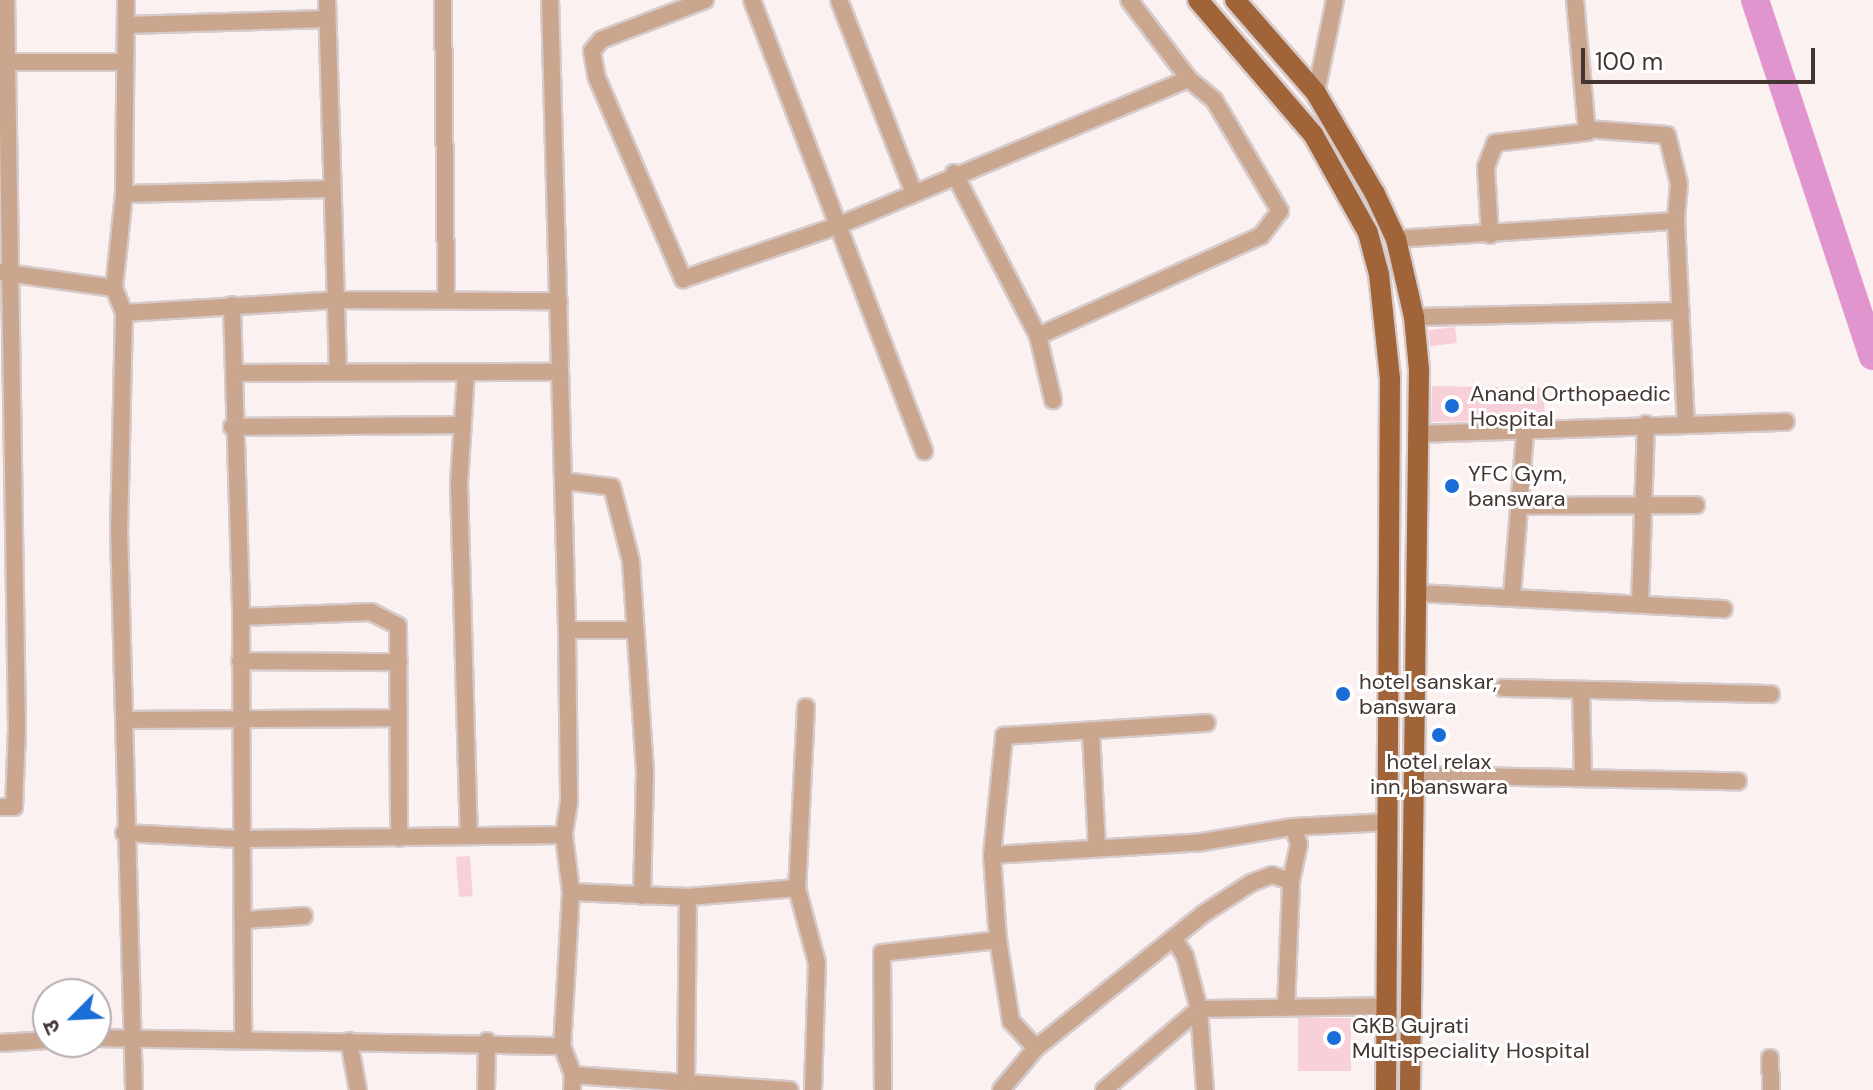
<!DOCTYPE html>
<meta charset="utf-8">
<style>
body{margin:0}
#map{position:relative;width:1873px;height:1090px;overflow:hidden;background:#faf1f0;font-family:"DM Sans","Noto Sans Devanagari",sans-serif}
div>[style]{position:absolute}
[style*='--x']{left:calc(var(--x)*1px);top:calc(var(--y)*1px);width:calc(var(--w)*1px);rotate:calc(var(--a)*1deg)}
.river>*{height:28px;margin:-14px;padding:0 14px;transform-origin:14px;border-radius:14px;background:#e195ce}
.building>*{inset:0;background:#f8d0d9;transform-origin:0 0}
.roads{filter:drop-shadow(2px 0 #d6cbca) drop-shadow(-2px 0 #d6cbca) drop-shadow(0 2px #d6cbca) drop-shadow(0 -2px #d6cbca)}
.minor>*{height:16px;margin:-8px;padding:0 8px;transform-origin:8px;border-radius:8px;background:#caa68f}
.major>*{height:20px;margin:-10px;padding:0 10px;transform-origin:10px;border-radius:10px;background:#a16438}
.dots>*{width:22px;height:22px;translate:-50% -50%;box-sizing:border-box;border:4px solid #fff;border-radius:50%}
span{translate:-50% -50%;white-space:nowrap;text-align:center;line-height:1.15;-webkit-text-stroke:6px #fff;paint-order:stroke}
.poi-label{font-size:22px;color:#443432}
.left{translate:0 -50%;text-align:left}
.north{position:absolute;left:32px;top:978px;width:80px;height:80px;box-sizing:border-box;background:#fff;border:2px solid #b4aead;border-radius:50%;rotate:246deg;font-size:22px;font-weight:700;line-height:32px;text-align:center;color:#443432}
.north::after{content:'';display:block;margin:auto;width:28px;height:36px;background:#1a6dd7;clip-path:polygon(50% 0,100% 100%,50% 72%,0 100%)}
.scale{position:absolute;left:1581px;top:48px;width:234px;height:36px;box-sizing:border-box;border:4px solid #443432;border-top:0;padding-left:10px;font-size:24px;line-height:28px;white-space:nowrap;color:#443432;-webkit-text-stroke:6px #fff;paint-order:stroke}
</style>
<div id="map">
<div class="river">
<div style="--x:1755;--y:0;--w:375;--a:71.7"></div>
</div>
<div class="building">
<div style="left:1455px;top:327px;width:16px;height:27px;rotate:83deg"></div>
<div style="clip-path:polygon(1432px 386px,1545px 388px,1544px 419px,1431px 422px)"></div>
<div style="left:470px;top:856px;width:40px;height:14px;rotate:86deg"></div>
<div style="left:1298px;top:1018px;width:53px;height:53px"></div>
</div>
<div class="roads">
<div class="minor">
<div style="--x:327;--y:0;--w:372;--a:88.3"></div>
<div style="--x:443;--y:0;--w:299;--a:89.4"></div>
<div style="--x:550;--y:0;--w:630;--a:88.45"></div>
<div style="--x:567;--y:630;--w:172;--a:89.3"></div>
<div style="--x:569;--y:802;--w:33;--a:99"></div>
<div style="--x:564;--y:835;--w:57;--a:83"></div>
<div style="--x:571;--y:892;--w:154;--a:93.3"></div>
<div style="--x:562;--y:1046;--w:31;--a:69"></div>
<div style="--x:573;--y:1075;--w:15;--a:94"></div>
<div style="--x:705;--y:0;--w:111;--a:159"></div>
<div style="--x:601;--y:40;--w:14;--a:129"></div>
<div style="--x:592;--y:51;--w:27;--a:80"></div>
<div style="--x:597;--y:78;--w:219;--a:66.8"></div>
<div style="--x:683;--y:279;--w:163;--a:-19"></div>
<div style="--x:837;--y:226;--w:381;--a:-22.7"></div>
<div style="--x:752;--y:0;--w:483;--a:69.1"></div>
<div style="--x:839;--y:0;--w:205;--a:68.8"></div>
<div style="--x:126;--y:25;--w:201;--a:-1.7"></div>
<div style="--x:7;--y:62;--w:115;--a:0"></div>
<div style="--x:1316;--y:93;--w:95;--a:-78.5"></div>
<div style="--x:1587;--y:129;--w:80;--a:4.3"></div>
<div style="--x:1667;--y:135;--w:50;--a:76.2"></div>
<div style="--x:1679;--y:184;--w:37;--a:95"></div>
<div style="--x:1676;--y:221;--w:204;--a:87.2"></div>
<div style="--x:954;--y:173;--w:183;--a:62.7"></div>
<div style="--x:1038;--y:336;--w:66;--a:76.8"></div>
<div style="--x:124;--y:194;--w:205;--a:-1.4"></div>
<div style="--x:1490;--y:235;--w:68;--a:-93.4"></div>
<div style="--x:1486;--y:167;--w:26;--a:-69"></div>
<div style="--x:1495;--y:143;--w:93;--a:-6.8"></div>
<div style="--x:1587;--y:132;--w:133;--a:-95.2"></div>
<div style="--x:1396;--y:239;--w:281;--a:-3.7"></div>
<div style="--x:0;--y:272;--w:115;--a:8"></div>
<div style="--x:114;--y:288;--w:27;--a:68"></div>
<div style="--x:124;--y:313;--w:216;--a:91.3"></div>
<div style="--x:119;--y:529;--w:561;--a:88.47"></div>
<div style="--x:114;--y:288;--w:95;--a:-83.9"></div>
<div style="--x:124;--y:194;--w:194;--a:-89.4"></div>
<div style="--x:232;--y:305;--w:312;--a:88.3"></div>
<div style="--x:241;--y:617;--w:423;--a:89.7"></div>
<div style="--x:124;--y:313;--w:211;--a:-3.5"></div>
<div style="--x:335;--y:300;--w:224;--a:0.3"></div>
<div style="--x:1414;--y:317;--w:267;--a:-1.3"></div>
<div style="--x:1038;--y:336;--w:244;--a:-24.2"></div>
<div style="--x:1261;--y:236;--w:31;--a:-53"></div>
<div style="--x:1280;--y:211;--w:129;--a:-120.7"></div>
<div style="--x:1214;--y:100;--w:33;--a:-140"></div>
<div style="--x:1189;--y:79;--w:99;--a:-127.2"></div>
<div style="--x:466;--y:372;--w:112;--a:93.6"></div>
<div style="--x:459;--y:484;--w:351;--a:88.4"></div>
<div style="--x:236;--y:373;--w:324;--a:-0.2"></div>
<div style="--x:232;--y:427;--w:230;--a:-0.5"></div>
<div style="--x:1416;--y:434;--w:370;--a:-1.9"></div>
<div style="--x:564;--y:481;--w:48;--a:7.1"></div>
<div style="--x:612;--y:487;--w:76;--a:75.6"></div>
<div style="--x:631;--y:561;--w:213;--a:86.2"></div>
<div style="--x:645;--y:774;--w:122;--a:91.4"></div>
<div style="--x:1520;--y:506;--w:176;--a:-0.3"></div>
<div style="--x:1415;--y:593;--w:309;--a:3"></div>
<div style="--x:1512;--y:595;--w:164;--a:-85.4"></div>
<div style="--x:1640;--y:604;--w:180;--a:-88.1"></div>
<div style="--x:241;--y:617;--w:130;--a:-2.2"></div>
<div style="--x:371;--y:612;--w:30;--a:27"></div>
<div style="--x:398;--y:626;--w:212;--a:89.7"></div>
<div style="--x:567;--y:630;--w:68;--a:0"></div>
<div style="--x:240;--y:661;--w:159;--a:0.4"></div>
<div style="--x:1503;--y:688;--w:268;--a:1.3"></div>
<div style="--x:1581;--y:690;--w:86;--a:88.7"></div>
<div style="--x:806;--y:707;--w:181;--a:92.8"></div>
<div style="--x:797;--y:888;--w:78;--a:75.1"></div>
<div style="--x:817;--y:963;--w:127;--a:91.8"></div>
<div style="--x:126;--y:720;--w:271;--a:-0.4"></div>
<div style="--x:1091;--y:733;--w:115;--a:87"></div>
<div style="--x:1413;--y:775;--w:325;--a:1.1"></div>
<div style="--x:0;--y:807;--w:14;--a:0"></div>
<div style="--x:14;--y:807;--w:78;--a:-87.8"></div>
<div style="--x:17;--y:729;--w:729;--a:-90.86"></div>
<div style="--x:124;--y:833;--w:116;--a:3"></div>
<div style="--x:240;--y:839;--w:324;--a:-0.7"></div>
<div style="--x:992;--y:855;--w:210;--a:-3.5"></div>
<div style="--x:1202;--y:842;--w:92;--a:-9.4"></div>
<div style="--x:1293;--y:827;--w:95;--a:-3"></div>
<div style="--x:571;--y:892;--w:117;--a:2.4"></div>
<div style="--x:688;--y:897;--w:109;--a:-4.7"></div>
<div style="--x:244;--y:920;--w:60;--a:-3.8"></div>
<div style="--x:1174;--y:939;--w:20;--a:57"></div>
<div style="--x:1185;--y:956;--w:55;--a:75.2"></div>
<div style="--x:1199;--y:1009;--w:81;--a:85.8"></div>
<div style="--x:1286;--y:1008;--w:127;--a:-87.7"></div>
<div style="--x:1291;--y:881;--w:38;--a:-78"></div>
<div style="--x:1299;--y:844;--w:18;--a:-109"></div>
<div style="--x:96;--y:1038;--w:466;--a:1"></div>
<div style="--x:349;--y:1041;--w:50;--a:79.6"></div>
<div style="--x:0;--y:1043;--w:48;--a:-3.6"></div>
<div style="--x:1036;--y:1048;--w:37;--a:-133"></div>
<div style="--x:1011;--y:1021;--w:82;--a:-99.1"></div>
<div style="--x:998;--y:940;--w:85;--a:-94"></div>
<div style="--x:992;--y:855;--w:120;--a:-84.2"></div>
<div style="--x:1004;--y:736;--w:203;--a:-3.7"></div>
<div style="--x:1770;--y:1058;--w:32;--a:88"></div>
<div style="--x:573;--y:1075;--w:217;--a:4"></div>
<div style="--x:686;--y:1082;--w:185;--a:-89.4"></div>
<div style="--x:486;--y:1090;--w:49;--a:-88.8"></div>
<div style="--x:883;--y:1090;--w:137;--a:-90.4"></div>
<div style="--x:882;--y:953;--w:117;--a:-6.4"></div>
<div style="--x:1001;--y:1090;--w:55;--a:-50.2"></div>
<div style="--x:1036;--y:1048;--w:214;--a:-38.7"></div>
<div style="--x:1203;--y:914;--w:57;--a:-32.9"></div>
<div style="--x:1251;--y:883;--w:22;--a:-21"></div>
<div style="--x:1272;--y:875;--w:20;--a:18"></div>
<div style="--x:1104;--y:1090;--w:125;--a:-40.5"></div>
<div style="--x:1199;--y:1009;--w:187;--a:-0.9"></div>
</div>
<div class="major">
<div style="--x:1198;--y:0;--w:177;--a:49.4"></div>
<div style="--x:1313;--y:134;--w:113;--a:60.9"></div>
<div style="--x:1368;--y:233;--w:42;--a:75"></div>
<div style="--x:1379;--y:274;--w:106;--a:84"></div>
<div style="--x:1390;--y:379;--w:711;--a:90.32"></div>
<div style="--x:1235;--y:0;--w:123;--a:48.9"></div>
<div style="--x:1316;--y:93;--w:117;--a:59.7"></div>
<div style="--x:1375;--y:194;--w:50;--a:65"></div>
<div style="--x:1396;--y:239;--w:80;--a:77"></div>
<div style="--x:1414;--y:317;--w:53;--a:84.6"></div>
<div style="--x:1419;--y:370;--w:720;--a:90.72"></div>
</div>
</div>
<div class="dots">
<div style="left:1452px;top:406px;background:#1a6dd7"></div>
<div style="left:1452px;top:486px;background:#1a6dd7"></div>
<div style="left:1343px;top:694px;background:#1a6dd7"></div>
<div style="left:1439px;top:735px;background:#1a6dd7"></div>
<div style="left:1334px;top:1038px;background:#1a6dd7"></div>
</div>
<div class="poi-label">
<span class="left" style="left:1470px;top:406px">Anand Orthopaedic<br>Hospital</span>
<span class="left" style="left:1468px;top:486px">YFC Gym,<br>banswara</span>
<span class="left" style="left:1359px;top:694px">hotel sanskar,<br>banswara</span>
<span style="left:1439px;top:774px">hotel relax<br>inn, banswara</span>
<span class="left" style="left:1352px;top:1038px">GKB Gujrati<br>Multispeciality Hospital</span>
</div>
<div class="north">उ</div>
<div class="scale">100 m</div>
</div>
